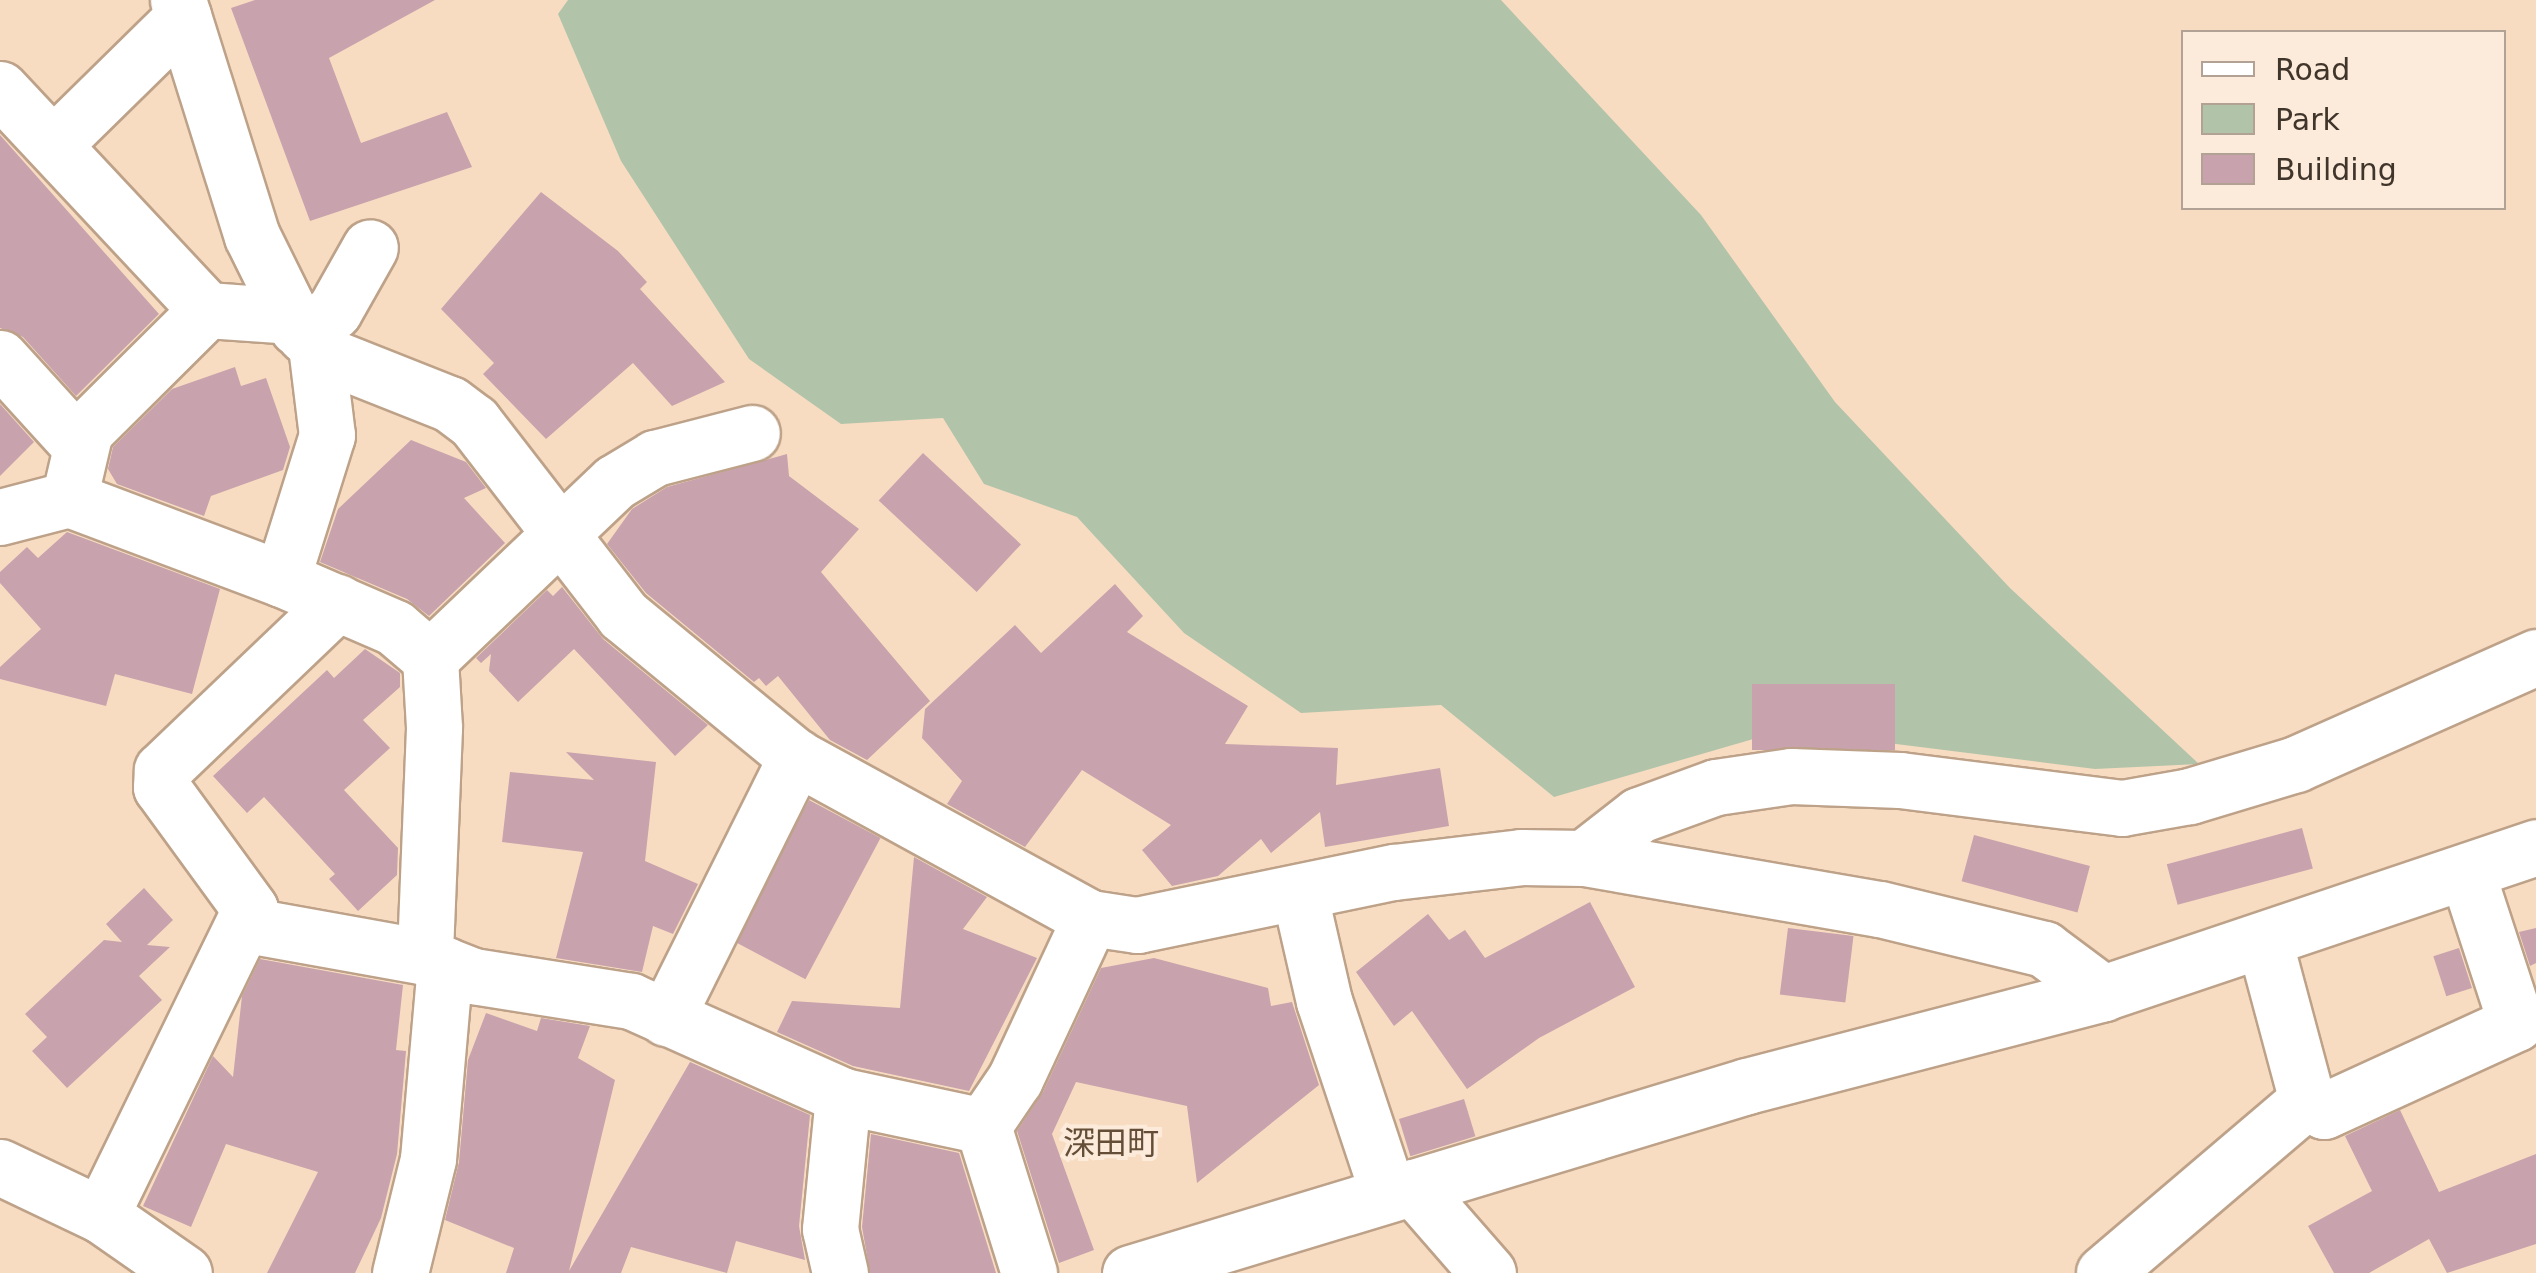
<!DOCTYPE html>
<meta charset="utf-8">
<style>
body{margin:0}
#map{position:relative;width:2536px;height:1273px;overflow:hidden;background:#f8dcc1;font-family:"DejaVu Sans","Noto Sans JP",sans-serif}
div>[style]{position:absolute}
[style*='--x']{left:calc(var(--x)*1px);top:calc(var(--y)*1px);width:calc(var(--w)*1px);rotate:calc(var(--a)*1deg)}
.green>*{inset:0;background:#b1c4aa}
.building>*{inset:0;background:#c8a2ad;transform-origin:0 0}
.roads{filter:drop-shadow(2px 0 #bda289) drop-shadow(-2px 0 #bda289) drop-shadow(0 2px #bda289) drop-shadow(0 -2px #bda289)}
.minor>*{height:55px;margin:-27.5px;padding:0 27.5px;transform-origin:27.5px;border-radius:27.5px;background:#fff}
span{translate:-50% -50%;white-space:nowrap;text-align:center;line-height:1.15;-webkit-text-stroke:8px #fcebdb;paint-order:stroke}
.quarter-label{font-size:32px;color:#654e37}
.legend{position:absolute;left:2181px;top:30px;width:325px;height:180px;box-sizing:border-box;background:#fcebdb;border:2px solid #b1a295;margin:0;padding:12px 18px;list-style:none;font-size:30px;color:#40352b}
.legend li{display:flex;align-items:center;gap:20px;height:50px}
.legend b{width:50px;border:2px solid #b1a295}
</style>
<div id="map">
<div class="green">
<div style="clip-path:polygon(568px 0,1501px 0,1701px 215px,1835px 402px,2010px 588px,2199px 764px,2095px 769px,1784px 730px,1554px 797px,1441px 705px,1301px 713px,1184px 633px,1077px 517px,984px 484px,943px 418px,841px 424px,749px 359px,621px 161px,558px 14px)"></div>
</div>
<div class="building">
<div style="clip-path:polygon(255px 0,435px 0,329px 58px,361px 143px,447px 112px,472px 167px,310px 221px,231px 8px)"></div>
<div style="clip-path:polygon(0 135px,159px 314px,76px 396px,23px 337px,0 328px)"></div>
<div style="clip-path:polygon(541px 192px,618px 251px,647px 282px,640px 289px,725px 382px,672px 406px,633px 363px,546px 439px,483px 374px,494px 363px,441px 309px)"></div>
<div style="clip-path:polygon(235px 367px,241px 386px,266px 378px,290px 447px,283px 470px,211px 496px,204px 516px,117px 484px,108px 469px,113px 447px,172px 389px)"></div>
<div style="clip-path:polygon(0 404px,34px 442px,0 476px)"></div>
<div style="clip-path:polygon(411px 440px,466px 462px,486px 488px,464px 498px,505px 543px,429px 616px,407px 599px,320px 562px,338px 509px)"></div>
<div style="left:923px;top:453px;width:134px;height:65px;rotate:43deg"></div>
<div style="clip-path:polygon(787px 454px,789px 476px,859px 529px,821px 572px,930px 701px,867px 760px,830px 740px,778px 676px,766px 686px,759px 678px,754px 682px,646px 593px,607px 544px,632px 509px,667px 487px)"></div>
<div style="clip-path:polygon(67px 532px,220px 589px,192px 694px,115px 674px,106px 706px,0 679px,0 667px,41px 629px,0 583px,0 572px,27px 547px,38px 558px)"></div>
<div style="clip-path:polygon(1115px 584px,1143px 616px,1127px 632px,1248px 706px,1225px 744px,1338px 748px,1336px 785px,1440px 768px,1449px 826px,1325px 847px,1320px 812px,1271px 853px,1261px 839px,1218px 876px,1172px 886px,1142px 850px,1171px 825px,1082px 770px,1025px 847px,947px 804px,962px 781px,922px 738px,925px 709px,1015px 625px,1041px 653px)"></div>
<div style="clip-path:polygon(562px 587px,603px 639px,708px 725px,675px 756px,574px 649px,518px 702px,489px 671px,491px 654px,481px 663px,476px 658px,547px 590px,553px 596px)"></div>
<div style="clip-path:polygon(365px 649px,400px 673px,400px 687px,363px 720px,390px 748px,344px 790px,398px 848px,397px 875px,358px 911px,329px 879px,335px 874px,264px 797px,247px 813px,213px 776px,327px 670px,334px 678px)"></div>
<div style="left:1752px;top:684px;width:143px;height:66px"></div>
<div style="clip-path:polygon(566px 752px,656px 762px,645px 861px,698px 884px,673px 934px,653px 926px,642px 972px,556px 958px,583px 852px,502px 842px,510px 772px,594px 780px)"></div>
<div style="left:809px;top:800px;width:81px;height:160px;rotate:28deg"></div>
<div style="left:2302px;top:828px;width:42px;height:140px;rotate:75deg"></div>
<div style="left:1974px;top:835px;width:120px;height:48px;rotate:15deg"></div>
<div style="clip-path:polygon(914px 857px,987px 897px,963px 929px,1037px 958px,969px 1091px,853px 1066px,777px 1032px,792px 1001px,900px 1008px)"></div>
<div style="clip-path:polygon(144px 888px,173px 920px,147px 945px,170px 947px,139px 976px,162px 1000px,67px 1088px,32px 1051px,47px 1037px,25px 1014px,104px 940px,122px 942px,106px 924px)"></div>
<div style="clip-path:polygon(1590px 902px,1635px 987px,1539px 1038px,1467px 1089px,1412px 1011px,1394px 1026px,1356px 972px,1428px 914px,1449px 940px,1465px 930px,1485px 958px)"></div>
<div style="left:1788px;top:928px;width:66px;height:67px;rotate:7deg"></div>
<div style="clip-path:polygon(2536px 928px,2536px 963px,2530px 966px,2519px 932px)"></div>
<div style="left:2459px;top:948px;width:42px;height:27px;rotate:72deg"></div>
<div style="clip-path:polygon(1154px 958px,1268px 988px,1271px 1006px,1292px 1002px,1319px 1085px,1197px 1183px,1187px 1106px,1076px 1082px,1052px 1134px,1094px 1250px,1059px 1263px,1017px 1131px,1043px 1092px,1101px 968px)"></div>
<div style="clip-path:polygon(260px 959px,403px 985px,396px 1050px,406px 1051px,397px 1154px,381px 1218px,355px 1273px,267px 1273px,318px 1172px,226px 1144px,191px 1227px,143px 1206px,213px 1056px,233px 1077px,242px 996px)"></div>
<div style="clip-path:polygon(486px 1013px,537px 1031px,541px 1018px,590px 1026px,578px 1058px,615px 1080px,569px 1271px,690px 1062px,810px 1115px,799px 1226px,805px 1260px,736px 1241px,727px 1273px,631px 1247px,621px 1273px,506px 1273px,514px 1248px,445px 1220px,459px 1162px,468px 1060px)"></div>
<div style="left:1464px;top:1099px;width:39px;height:68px;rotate:73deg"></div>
<div style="clip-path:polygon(2400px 1110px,2439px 1192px,2536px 1154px,2536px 1244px,2447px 1273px,2429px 1239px,2369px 1273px,2334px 1273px,2308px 1226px,2372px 1191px,2345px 1136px)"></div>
<div style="clip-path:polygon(871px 1134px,959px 1153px,996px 1273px,870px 1273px,862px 1227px)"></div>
</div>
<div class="roads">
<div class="minor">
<div style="--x:178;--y:0;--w:247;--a:72.6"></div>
<div style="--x:252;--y:236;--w:102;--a:63.7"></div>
<div style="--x:297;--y:327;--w:40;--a:44"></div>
<div style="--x:326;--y:355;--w:133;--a:21.6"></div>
<div style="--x:450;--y:404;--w:30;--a:37"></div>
<div style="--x:474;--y:422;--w:244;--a:52.3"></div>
<div style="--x:623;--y:615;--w:224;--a:39.4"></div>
<div style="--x:796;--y:757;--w:335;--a:28.7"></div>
<div style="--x:1090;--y:918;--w:48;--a:8.5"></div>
<div style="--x:1137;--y:925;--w:262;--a:-11.7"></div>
<div style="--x:1394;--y:872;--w:128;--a:-6.7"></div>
<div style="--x:1521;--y:857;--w:63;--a:0.9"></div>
<div style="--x:1584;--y:858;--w:300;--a:9.8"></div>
<div style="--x:1880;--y:909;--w:169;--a:13.7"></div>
<div style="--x:2044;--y:949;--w:74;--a:36.7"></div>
<div style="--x:0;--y:89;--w:303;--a:46.9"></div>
<div style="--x:55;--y:143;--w:180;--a:-44.5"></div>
<div style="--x:305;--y:335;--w:38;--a:-40"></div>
<div style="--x:334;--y:311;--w:73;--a:-60.6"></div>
<div style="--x:316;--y:346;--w:90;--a:83"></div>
<div style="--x:327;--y:435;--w:151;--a:107.4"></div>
<div style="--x:282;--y:579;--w:123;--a:23.4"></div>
<div style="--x:395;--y:628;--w:46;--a:40.6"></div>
<div style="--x:430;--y:658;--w:70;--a:86.7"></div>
<div style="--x:434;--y:728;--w:229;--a:92.3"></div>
<div style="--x:0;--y:358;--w:119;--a:47.7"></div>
<div style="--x:69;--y:499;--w:70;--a:-76.8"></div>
<div style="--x:85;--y:431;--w:172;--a:-44.8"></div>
<div style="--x:207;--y:310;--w:83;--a:4.1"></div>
<div style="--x:0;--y:517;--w:71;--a:-14.6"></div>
<div style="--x:69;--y:499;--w:228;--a:20.6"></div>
<div style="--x:430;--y:658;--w:255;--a:-43.6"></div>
<div style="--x:615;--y:482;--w:47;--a:-31"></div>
<div style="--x:655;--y:458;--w:100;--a:-14.5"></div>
<div style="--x:1584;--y:858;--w:70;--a:-38"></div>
<div style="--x:1639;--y:815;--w:82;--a:-20"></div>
<div style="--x:1716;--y:787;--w:76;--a:-8.3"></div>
<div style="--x:1791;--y:776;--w:109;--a:2.1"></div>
<div style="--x:1900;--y:780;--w:224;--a:7.2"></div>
<div style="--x:2122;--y:808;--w:69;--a:-10"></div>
<div style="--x:2190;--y:796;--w:111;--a:-16.8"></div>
<div style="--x:2296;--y:764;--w:263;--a:-24"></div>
<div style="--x:1299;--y:892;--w:112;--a:77.1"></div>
<div style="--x:1324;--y:1001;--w:202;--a:71.6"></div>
<div style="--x:247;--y:925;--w:181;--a:10.2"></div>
<div style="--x:425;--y:957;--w:52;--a:21.6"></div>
<div style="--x:473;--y:976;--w:160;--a:9"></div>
<div style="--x:631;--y:1001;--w:232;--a:24.1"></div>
<div style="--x:843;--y:1096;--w:143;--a:12.1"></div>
<div style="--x:983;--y:1126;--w:57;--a:-55.8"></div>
<div style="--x:1015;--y:1079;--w:178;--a:-65"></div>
<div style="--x:2264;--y:940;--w:166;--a:75"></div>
<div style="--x:2307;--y:1100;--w:20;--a:33"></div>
<div style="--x:2324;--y:1111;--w:211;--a:-24.6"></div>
<div style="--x:2516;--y:1023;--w:158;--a:-108.1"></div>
<div style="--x:666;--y:1018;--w:292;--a:-63.5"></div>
<div style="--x:983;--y:1126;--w:154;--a:72.6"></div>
<div style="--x:0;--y:1167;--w:112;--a:25.4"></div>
<div style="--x:101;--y:1215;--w:101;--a:34.9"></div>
<div style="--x:1413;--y:1187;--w:114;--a:48.9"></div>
<div style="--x:101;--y:1215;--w:340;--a:-64"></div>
<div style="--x:250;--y:909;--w:151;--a:-126.1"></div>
<div style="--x:161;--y:787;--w:17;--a:-87"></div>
<div style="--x:162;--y:770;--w:243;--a:-43.7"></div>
<div style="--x:400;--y:1273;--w:117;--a:-76.2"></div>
<div style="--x:428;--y:1159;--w:195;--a:-85"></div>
<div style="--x:840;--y:1273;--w:45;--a:-102.8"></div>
<div style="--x:830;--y:1229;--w:134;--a:-84.4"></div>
<div style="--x:1130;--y:1273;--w:645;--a:-16.86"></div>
<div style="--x:1747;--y:1086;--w:368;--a:-14.6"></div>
<div style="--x:2103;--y:993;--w:457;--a:-18.6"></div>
<div style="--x:2104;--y:1273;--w:267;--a:-40.4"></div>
</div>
</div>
<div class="quarter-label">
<span style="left:1111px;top:1143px">深田町</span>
</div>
<ul class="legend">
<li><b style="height:12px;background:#fff"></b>Road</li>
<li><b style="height:28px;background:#b1c4aa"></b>Park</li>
<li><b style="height:28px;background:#c8a2ad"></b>Building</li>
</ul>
</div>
